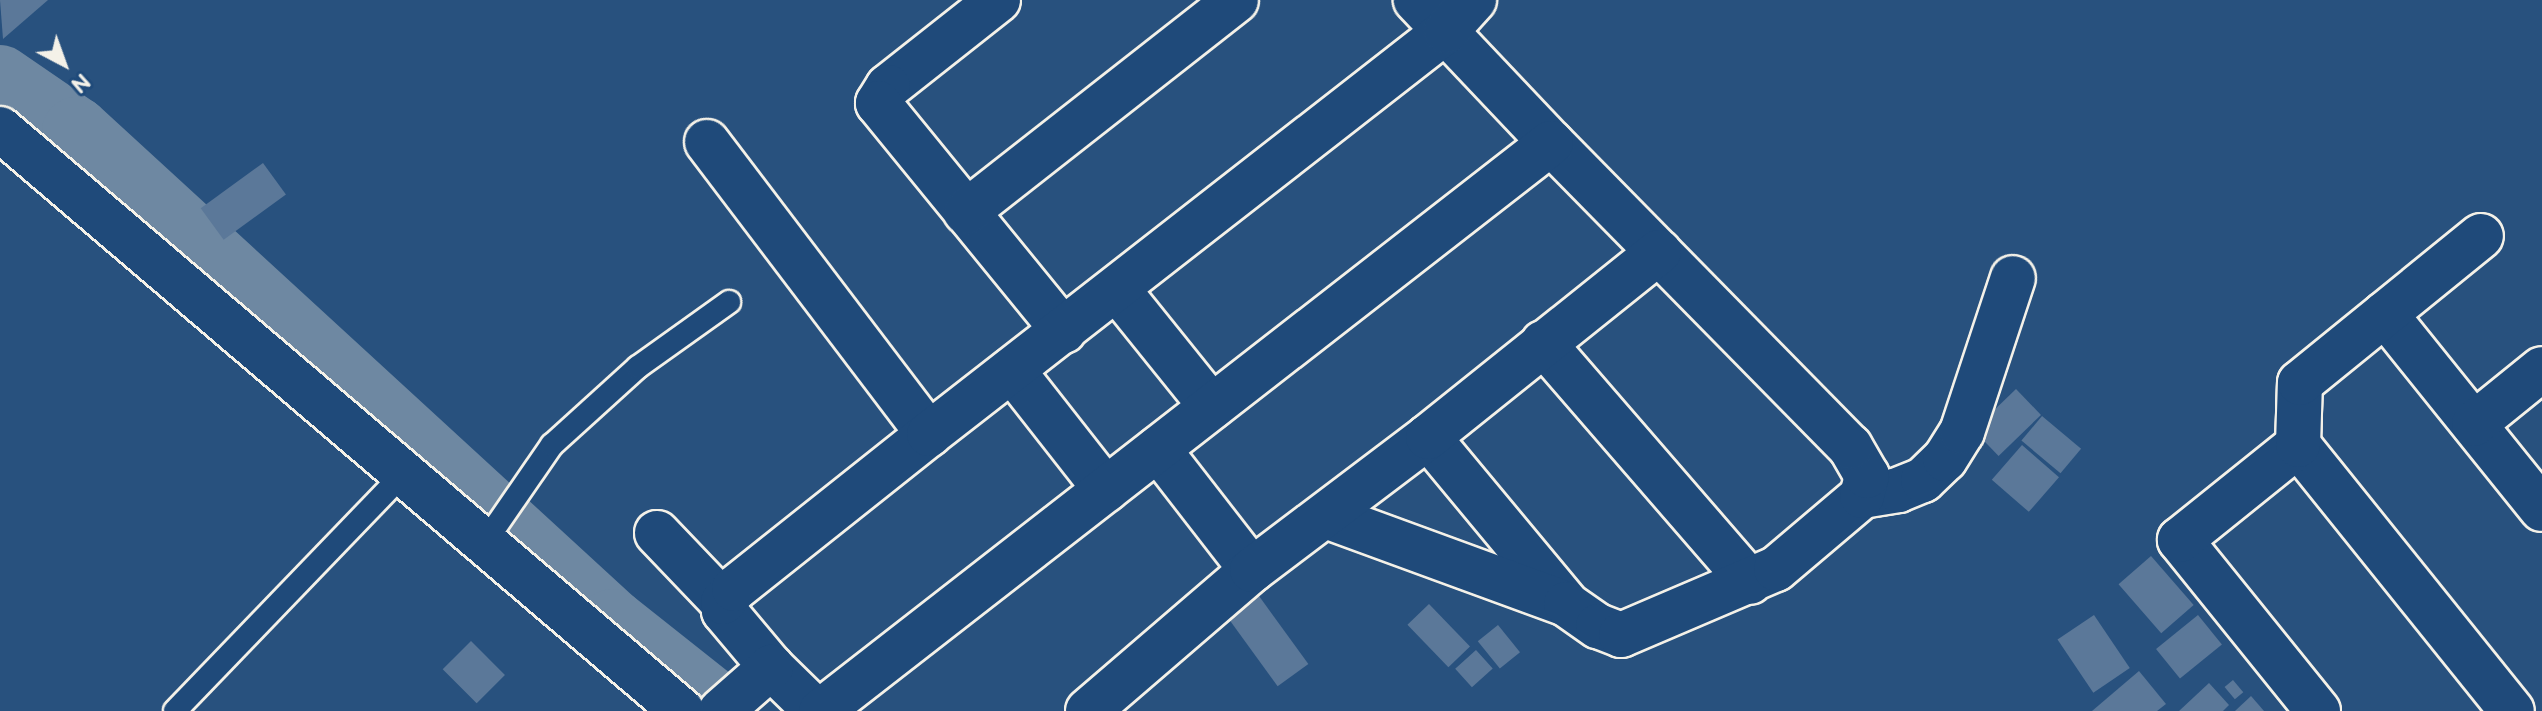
<!DOCTYPE html>
<style>
body{margin:0}
#map{position:relative;width:2542px;height:711px;overflow:hidden;background:#28517e;font-family:"Balsamiq Sans",sans-serif}
div>[style]{position:absolute}
[style*='--x']{left:calc(var(--x)*1px);top:calc(var(--y)*1px);width:calc(var(--w)*1px);rotate:calc(var(--a)*1deg)}
.river>*{height:68px;margin:-34px;padding:0 34px;transform-origin:34px;border-radius:34px;background:#6e88a2}
.building>*{inset:0;background:#5b7899;transform-origin:0 0}
.roads{filter:drop-shadow(2px 0 #f4f1e8) drop-shadow(-2px 0 #f4f1e8) drop-shadow(0 2px #f4f1e8) drop-shadow(0 -2px #f4f1e8)}
.lane>*{height:22px;margin:-11px;padding:0 11px;transform-origin:11px;border-radius:11px;background:#1f4a7a}
.street>*{height:44px;margin:-22px;padding:0 22px;transform-origin:22px;border-radius:22px;background:#1f4a7a}
.secondary>*{height:44px;margin:-22px;padding:0 22px;transform-origin:22px;border-radius:22px;background:#1f4a7a}
span{translate:-50% -50%;white-space:nowrap;text-align:center;line-height:1.15;-webkit-text-stroke:6px #1f4a7a;paint-order:stroke}
.north{position:absolute;left:24px;top:24px;width:80px;height:80px;-webkit-text-stroke:6px #1f4a7a;paint-order:stroke;rotate:139deg;font-size:22px;font-weight:700;line-height:32px;text-align:center;color:#f4f1e8}
.north::after{content:'';display:block;margin:auto;width:28px;height:36px;background:#f4f1e8;clip-path:polygon(50% 0,100% 100%,50% 72%,0 100%)}
</style>
<div id="map">
<div class="river">
<div style="--x:0;--y:79;--w:92;--a:34.4"></div>
<div style="--x:76;--y:131;--w:728;--a:42.55"></div>
<div style="--x:612;--y:623;--w:142;--a:38.4"></div>
</div>
<div class="building">
<div style="clip-path:polygon(0 0,48px 0,3px 39px)"></div>
<div style="left:263px;top:163px;width:39px;height:77px;rotate:54deg"></div>
<div style="left:2016px;top:389px;width:36px;height:59px;rotate:46deg"></div>
<div style="left:2042px;top:416px;width:51px;height:32px;rotate:40deg"></div>
<div style="left:2022px;top:445px;width:49px;height:46px;rotate:41deg"></div>
<div style="left:2151px;top:556px;width:65px;height:43px;rotate:49deg"></div>
<div style="left:1259px;top:596px;width:84px;height:38px;rotate:54deg"></div>
<div style="left:1429px;top:604px;width:59px;height:30px;rotate:46deg"></div>
<div style="left:2094px;top:615px;width:64px;height:44px;rotate:56deg"></div>
<div style="left:2198px;top:615px;width:38px;height:54px;rotate:51deg"></div>
<div style="left:1498px;top:625px;width:35px;height:26px;rotate:51deg"></div>
<div style="left:471px;top:641px;width:48px;height:40px;rotate:45deg"></div>
<div style="left:1476px;top:650px;width:25px;height:28px;rotate:48deg"></div>
<div style="clip-path:polygon(2139px 671px,2166px 704px,2157px 711px,2092px 711px)"></div>
<div style="left:2233px;top:680px;width:16px;height:11px;rotate:50deg"></div>
<div style="clip-path:polygon(2209px 683px,2229px 705px,2223px 711px,2179px 711px)"></div>
<div style="clip-path:polygon(2251px 696px,2264px 711px,2235px 711px)"></div>
</div>
<div class="roads">
<div class="lane">
<div style="--x:485;--y:542;--w:118;--a:-55.4"></div>
<div style="--x:552;--y:445;--w:116;--a:-42.2"></div>
<div style="--x:638;--y:367;--w:112;--a:-35.5"></div>
<div style="--x:175;--y:711;--w:330;--a:-46.1"></div>
</div>
<div class="street">
<div style="--x:998;--y:0;--w:140;--a:141.7"></div>
<div style="--x:888;--y:87;--w:19;--a:122"></div>
<div style="--x:878;--y:103;--w:294;--a:50.8"></div>
<div style="--x:707;--y:142;--w:367;--a:52.8"></div>
<div style="--x:966;--y:212;--w:343;--a:-38.1"></div>
<div style="--x:1117;--y:289;--w:151;--a:51.2"></div>
<div style="--x:2385;--y:314;--w:250;--a:51.2"></div>
<div style="--x:1543;--y:343;--w:316;--a:49.1"></div>
<div style="--x:1012;--y:370;--w:152;--a:51.9"></div>
<div style="--x:2474;--y:424;--w:87;--a:-39"></div>
<div style="--x:1428;--y:437;--w:214;--a:50.3"></div>
<div style="--x:2298;--y:445;--w:341;--a:51.2"></div>
<div style="--x:1158;--y:449;--w:153;--a:52.2"></div>
<div style="--x:1862;--y:496;--w:36;--a:-9"></div>
<div style="--x:1898;--y:490;--w:27;--a:-22"></div>
<div style="--x:1923;--y:480;--w:30;--a:-44"></div>
<div style="--x:1945;--y:459;--w:32;--a:-58"></div>
<div style="--x:1962;--y:432;--w:162;--a:-71.7"></div>
<div style="--x:1326;--y:516;--w:256;--a:20.1"></div>
<div style="--x:1566;--y:604;--w:39;--a:35"></div>
<div style="--x:1598;--y:626;--w:25;--a:21"></div>
<div style="--x:1621;--y:635;--w:168;--a:-23.1"></div>
<div style="--x:1776;--y:569;--w:113;--a:-40.3"></div>
<div style="--x:1862;--y:496;--w:21;--a:-76"></div>
<div style="--x:1867;--y:476;--w:34;--a:-120"></div>
<div style="--x:1850;--y:447;--w:426;--a:-134.5"></div>
<div style="--x:1551;--y:143;--w:197;--a:-133.4"></div>
<div style="--x:657;--y:533;--w:95;--a:46.3"></div>
<div style="--x:723;--y:602;--w:9;--a:84"></div>
<div style="--x:724;--y:611;--w:73;--a:50"></div>
<div style="--x:771;--y:667;--w:63;--a:44.4"></div>
<div style="--x:723;--y:602;--w:17;--a:-50"></div>
<div style="--x:734;--y:589;--w:249;--a:-38.5"></div>
<div style="--x:929;--y:434;--w:656;--a:-37.94"></div>
<div style="--x:1446;--y:31;--w:42;--a:-47.9"></div>
<div style="--x:721;--y:711;--w:67;--a:-41.3"></div>
<div style="--x:821;--y:711;--w:925;--a:-37.89"></div>
<div style="--x:1088;--y:711;--w:216;--a:-40.7"></div>
<div style="--x:1252;--y:570;--w:221;--a:-37.1"></div>
<div style="--x:1428;--y:437;--w:296;--a:-38.7"></div>
<div style="--x:2318;--y:711;--w:220;--a:-128.9"></div>
<div style="--x:2180;--y:540;--w:151;--a:-38.8"></div>
<div style="--x:2298;--y:445;--w:62;--a:-88.2"></div>
<div style="--x:2300;--y:383;--w:233;--a:-39.1"></div>
</div>
<div class="secondary">
<div style="--x:0;--y:129;--w:897;--a:40.48"></div>
</div>
</div>
<div class="north">N</div>
</div>
